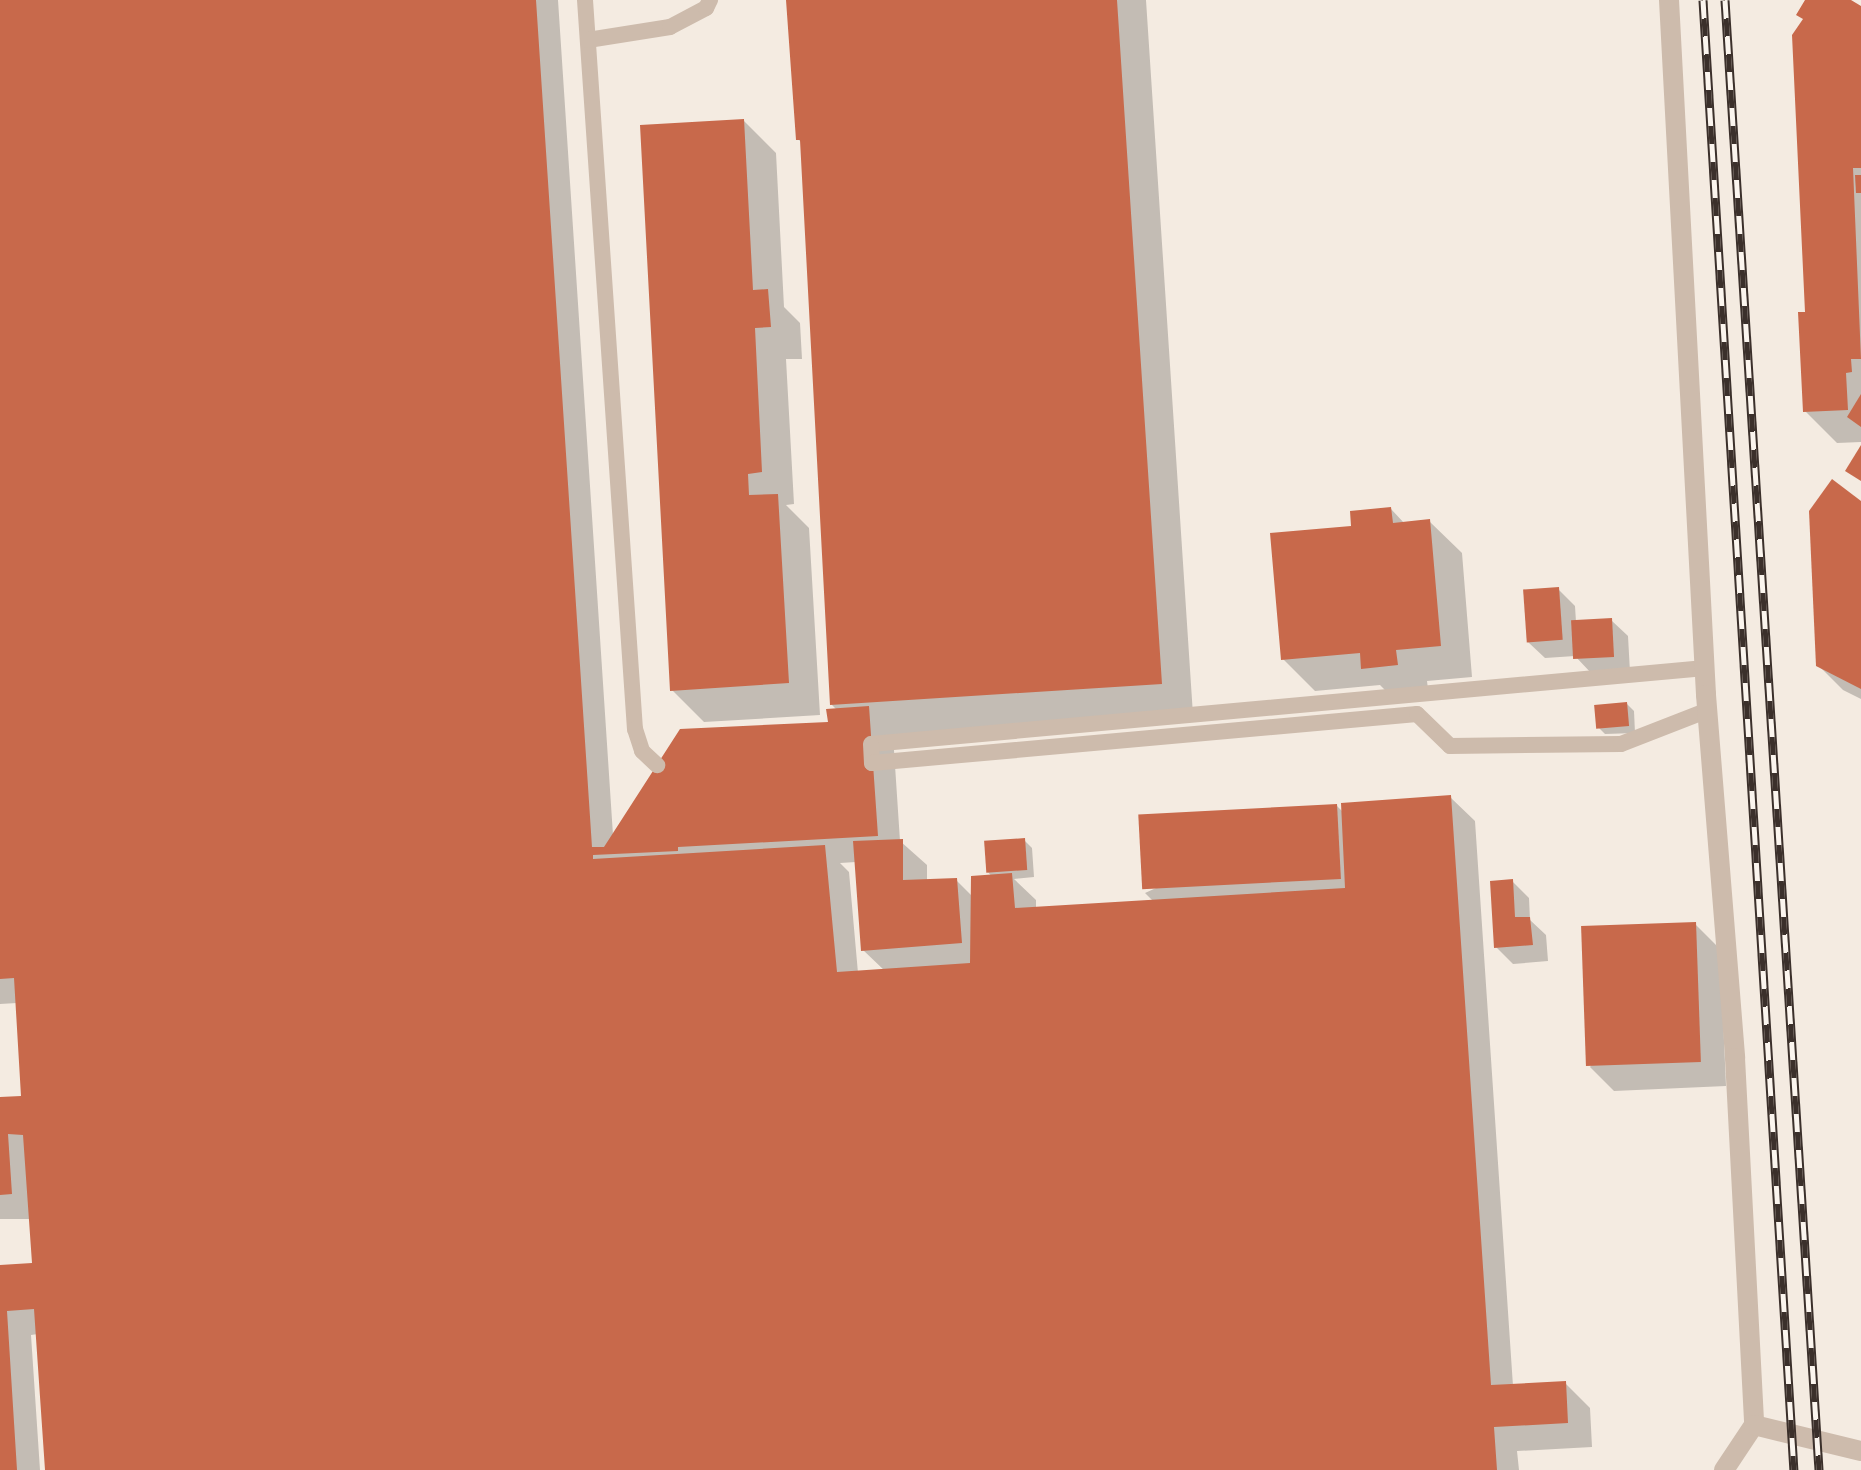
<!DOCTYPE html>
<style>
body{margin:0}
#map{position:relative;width:1861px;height:1470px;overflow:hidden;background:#f4ebe1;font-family:Jost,sans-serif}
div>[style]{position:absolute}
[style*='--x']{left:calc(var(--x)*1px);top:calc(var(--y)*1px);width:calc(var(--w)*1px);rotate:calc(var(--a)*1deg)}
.shadow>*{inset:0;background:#0003}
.building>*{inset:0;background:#c8694b;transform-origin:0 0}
.lane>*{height:16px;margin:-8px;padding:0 8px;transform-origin:8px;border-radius:8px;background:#cdbbac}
.street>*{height:20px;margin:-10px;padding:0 10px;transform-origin:10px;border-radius:10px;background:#cdbbac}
.rail>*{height:9px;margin-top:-4.5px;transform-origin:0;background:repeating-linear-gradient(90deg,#fbf5ee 0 18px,#3b302b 0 36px);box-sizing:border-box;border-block:2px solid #3b302b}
span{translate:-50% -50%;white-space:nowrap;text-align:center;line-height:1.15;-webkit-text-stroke:7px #fbf5ee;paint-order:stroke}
</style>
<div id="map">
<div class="shadow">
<div style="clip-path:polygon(evenodd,0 0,558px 0,613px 835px,830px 724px,837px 710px,832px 705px,802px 143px,798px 139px,788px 0,1146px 0,1193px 715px,893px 735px,900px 841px,927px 865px,927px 882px,956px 880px,973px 897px,992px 877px,988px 872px,1024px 840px,1032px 848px,1034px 877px,1014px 879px,1036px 900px,1036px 909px,1153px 901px,1145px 893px,1337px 806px,1343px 812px,1450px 797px,1475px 821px,1513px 1386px,1565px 1383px,1590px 1408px,1592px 1447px,1517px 1451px,1519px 1470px,47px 1470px,38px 1334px,31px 1335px,40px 1470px,0 1470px,0 1267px,34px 1264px,31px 1219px,0 1219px,0 1099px,23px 1098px,17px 1003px,0 1004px,0 0,856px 862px,863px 950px,885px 971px,858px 973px,849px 872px,840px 863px,856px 862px)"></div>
<div style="clip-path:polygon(1807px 0,1848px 0,1861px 8px,1861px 442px,1837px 443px,1805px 411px)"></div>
<div style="clip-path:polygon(744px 121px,776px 153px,784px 307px,800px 323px,802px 359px,786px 359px,794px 504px,786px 505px,809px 528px,820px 715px,704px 722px,672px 690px)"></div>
<div style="clip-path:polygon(1861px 503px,1861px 699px,1843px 690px,1818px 665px)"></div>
<div style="clip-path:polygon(1391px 509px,1405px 524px,1429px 521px,1462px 553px,1472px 677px,1427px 681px,1429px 697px,1395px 700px,1380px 685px,1315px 691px,1283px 659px,1354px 528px)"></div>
<div style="clip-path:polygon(1558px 589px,1575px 606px,1576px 622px,1611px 620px,1628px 636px,1630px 672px,1592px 674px,1575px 656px,1545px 658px,1528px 642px)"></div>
<div style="clip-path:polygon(1627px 704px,1634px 711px,1635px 733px,1605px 734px,1597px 726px)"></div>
<div style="clip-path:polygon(1512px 881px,1529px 898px,1530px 920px,1546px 935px,1548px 961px,1513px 964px,1496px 947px)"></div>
<div style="clip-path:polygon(1695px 924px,1720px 949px,1726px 1086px,1614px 1091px,1590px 1067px)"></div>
</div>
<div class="building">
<div style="clip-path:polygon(0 0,536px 0,592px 847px,604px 847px,680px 729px,828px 722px,826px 709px,869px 706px,878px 836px,678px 847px,678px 851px,593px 855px,593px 859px,825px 845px,837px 972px,970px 963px,971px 876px,1012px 873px,1015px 908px,1345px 888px,1341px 803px,1451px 795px,1491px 1385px,1566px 1381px,1568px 1423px,1494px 1427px,1497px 1470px,45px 1470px,34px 1309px,7px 1311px,17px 1470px,0 1470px,0 1265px,32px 1263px,23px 1135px,8px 1134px,12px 1194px,0 1195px,0 1097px,21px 1096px,14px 978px,0 979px)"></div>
<div style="clip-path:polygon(786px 0,1117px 0,1162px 684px,830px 705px,800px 140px,796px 140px)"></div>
<div style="clip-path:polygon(1805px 0,1851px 0,1861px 6px,1861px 168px,1853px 168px,1861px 359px,1851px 359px,1852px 372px,1846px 373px,1848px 410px,1803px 412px,1798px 312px,1805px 312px,1792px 35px,1803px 19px,1796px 15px)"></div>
<div style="clip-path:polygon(744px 119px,753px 290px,768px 289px,771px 327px,755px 328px,762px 472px,748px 474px,749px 495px,778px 494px,789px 683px,670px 691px,640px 125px)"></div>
<div style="clip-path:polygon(1855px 175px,1861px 175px,1861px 193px,1856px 193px)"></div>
<div style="clip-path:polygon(1861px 394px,1861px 427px,1847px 417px)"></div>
<div style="clip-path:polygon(1861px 445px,1861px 481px,1845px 471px)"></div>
<div style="clip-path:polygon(1832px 479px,1861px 501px,1861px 689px,1816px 666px,1809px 511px)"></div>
<div style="clip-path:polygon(1391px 507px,1393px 523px,1430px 519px,1441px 646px,1396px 650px,1398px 665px,1361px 669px,1360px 653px,1281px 660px,1270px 533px,1351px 526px,1350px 511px)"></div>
<div style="left:1559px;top:587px;width:53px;height:36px;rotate:86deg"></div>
<div style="left:1612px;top:618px;width:39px;height:41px;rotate:87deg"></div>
<div style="left:1627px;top:702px;width:24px;height:33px;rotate:85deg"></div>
<div style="left:1337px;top:804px;width:75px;height:199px;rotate:87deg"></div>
<div style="left:1025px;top:838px;width:32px;height:41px;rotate:86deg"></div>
<div style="clip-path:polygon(903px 839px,903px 880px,957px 878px,962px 943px,861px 951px,853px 841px)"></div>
<div style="clip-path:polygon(1513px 879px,1515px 917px,1530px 917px,1533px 945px,1494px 948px,1490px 881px)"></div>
<div style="left:1696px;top:922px;width:140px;height:115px;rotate:88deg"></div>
</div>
<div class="lane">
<div style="--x:585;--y:0;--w:731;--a:86.08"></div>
<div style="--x:635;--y:729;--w:23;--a:72"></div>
<div style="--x:642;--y:751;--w:21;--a:43"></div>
<div style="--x:588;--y:40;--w:83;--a:-9"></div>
<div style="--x:670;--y:27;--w:41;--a:-27.8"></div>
<div style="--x:706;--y:8;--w:9;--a:-63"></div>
<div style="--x:1705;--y:668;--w:837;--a:174.79"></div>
<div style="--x:871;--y:744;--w:19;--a:87"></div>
<div style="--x:872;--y:763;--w:547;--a:-5.14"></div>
<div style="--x:1417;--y:714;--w:46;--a:44.1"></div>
<div style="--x:1450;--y:746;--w:171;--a:-0.7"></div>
<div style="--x:1621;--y:744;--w:93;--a:-21.3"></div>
</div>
<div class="street">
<div style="--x:1669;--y:0;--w:696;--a:86.95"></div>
<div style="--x:1706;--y:695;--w:364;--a:85.4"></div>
<div style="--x:1735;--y:1058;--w:367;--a:87"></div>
<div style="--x:1724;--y:1470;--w:54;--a:-56.3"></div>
<div style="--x:1754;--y:1425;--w:110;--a:13.7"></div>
</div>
<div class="rail">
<div style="--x:1703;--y:0;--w:1473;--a:86.46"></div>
<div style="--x:1725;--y:0;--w:1473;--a:86.34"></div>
</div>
</div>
